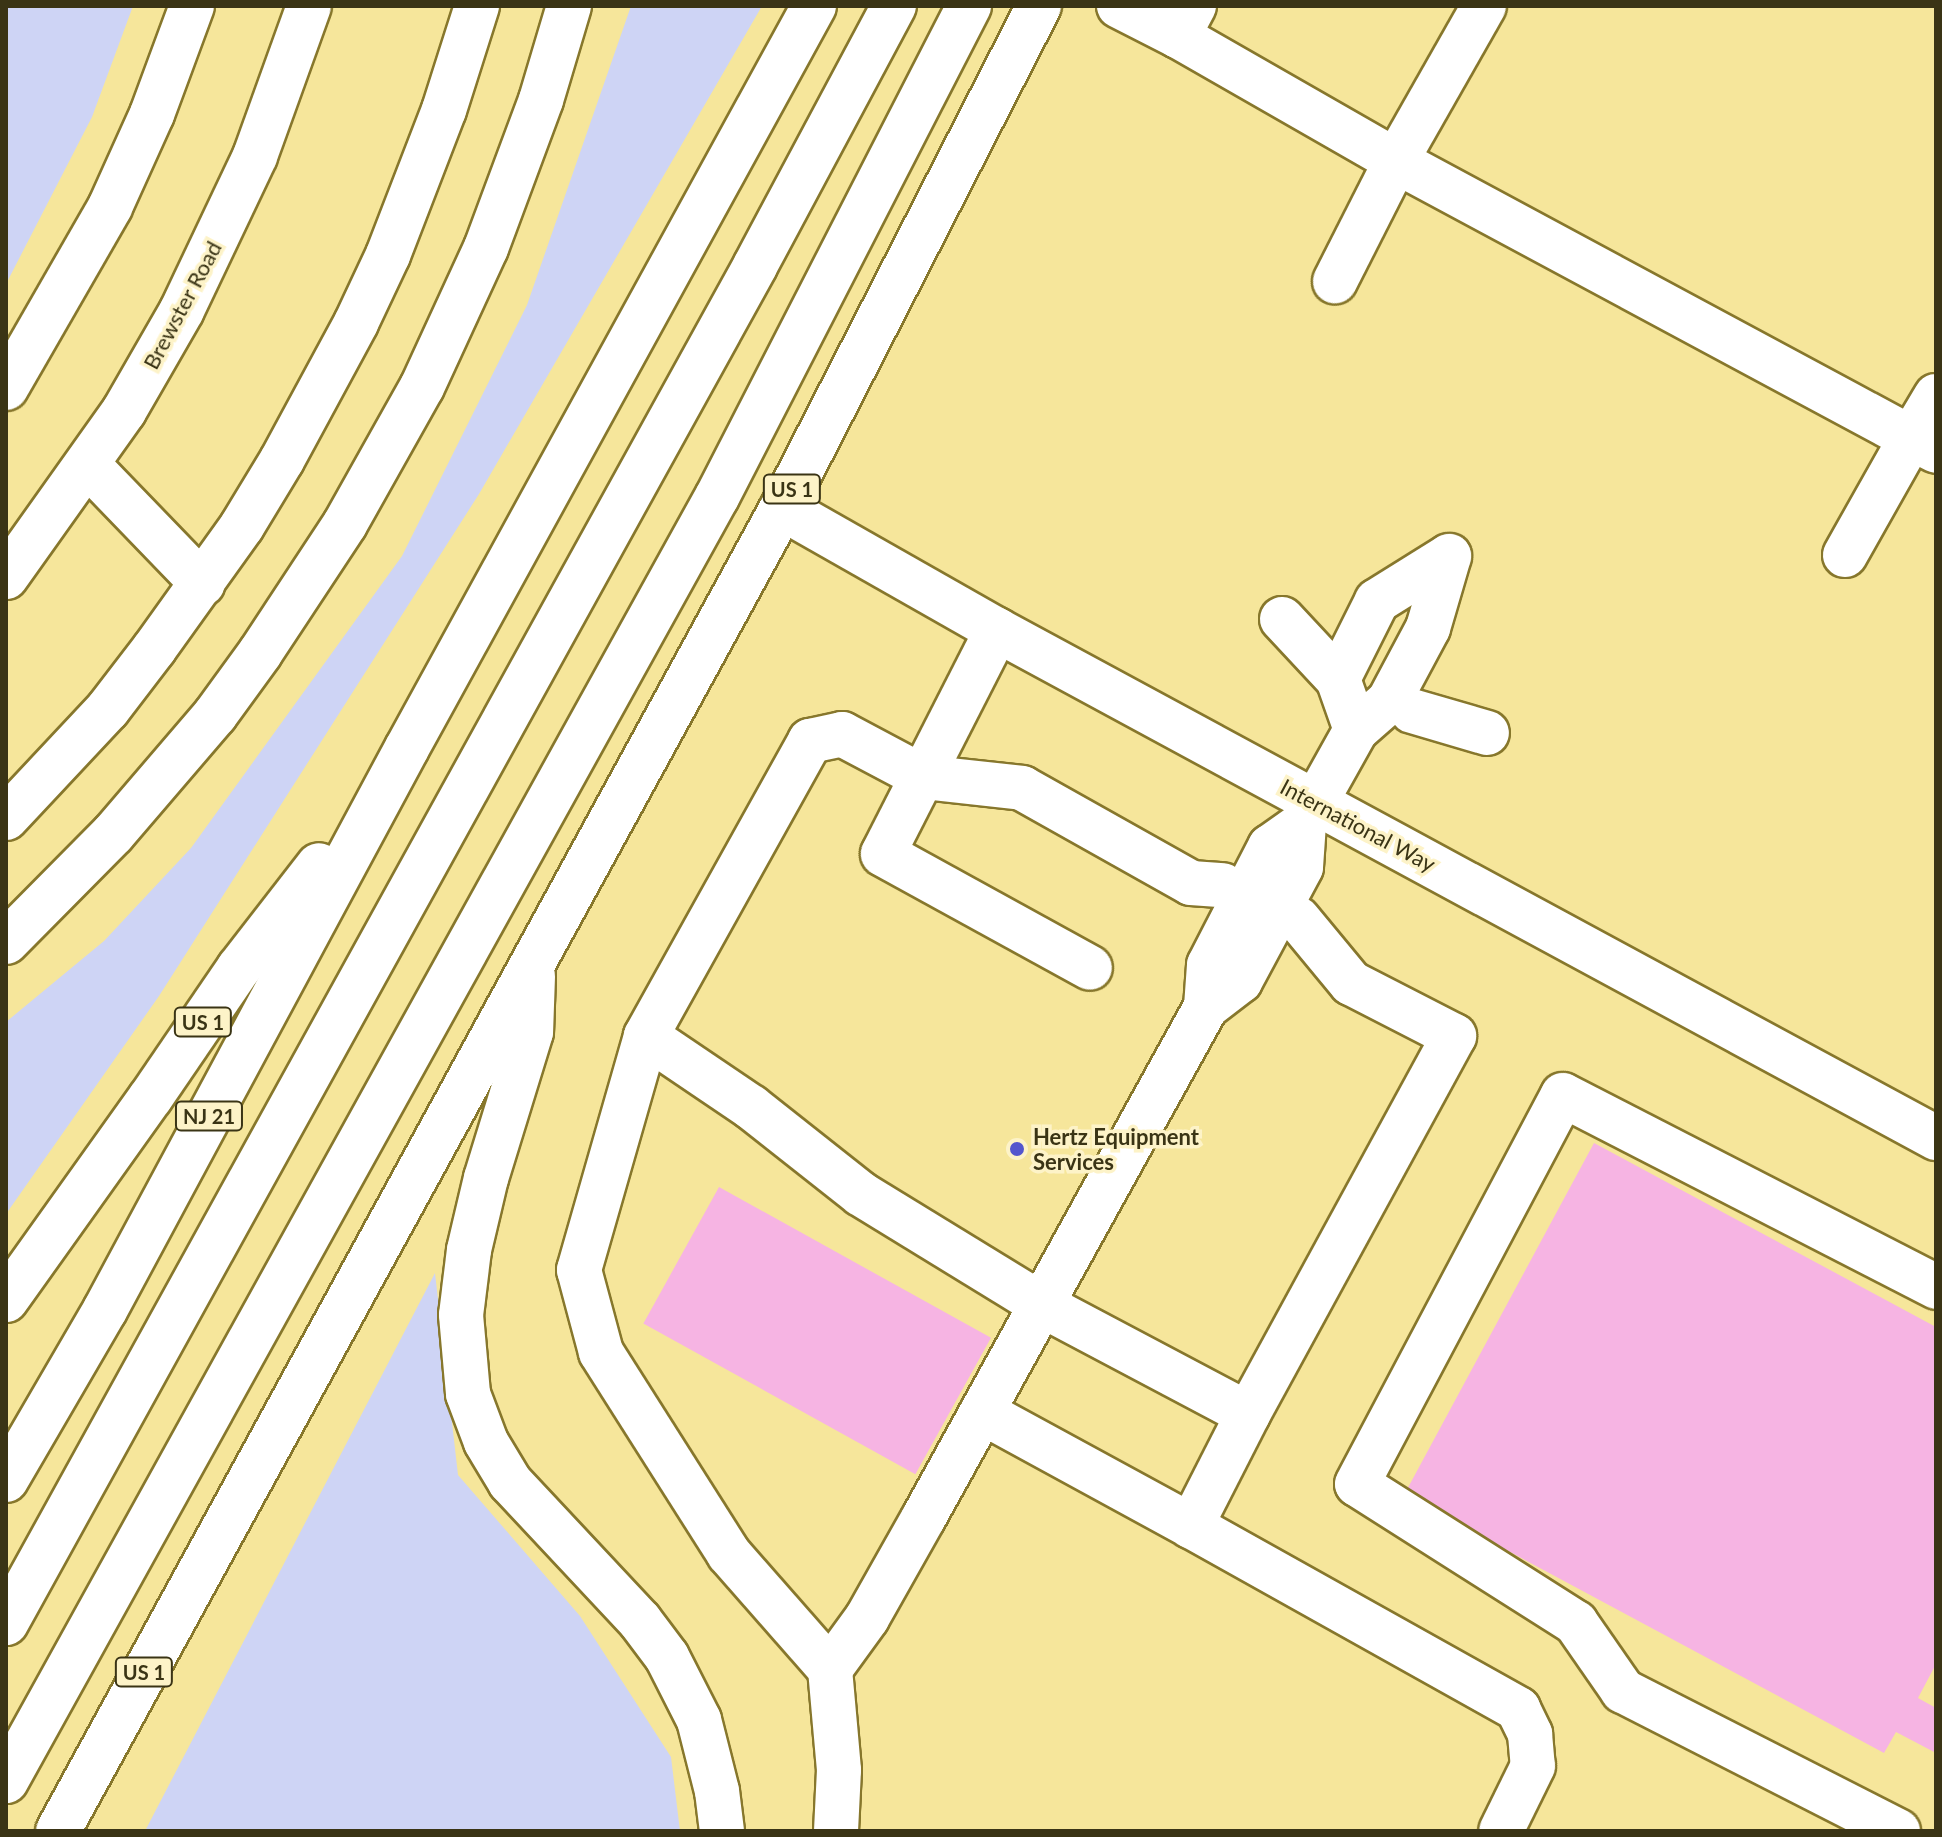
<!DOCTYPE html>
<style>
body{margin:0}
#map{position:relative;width:1942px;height:1837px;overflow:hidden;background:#f6e69b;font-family:Lato,sans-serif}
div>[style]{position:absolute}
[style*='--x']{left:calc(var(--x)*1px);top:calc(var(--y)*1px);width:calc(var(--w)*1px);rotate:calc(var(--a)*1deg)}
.green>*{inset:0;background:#ced4f5}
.building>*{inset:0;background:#f6b4e3;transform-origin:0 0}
.roads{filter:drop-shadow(2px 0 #87772c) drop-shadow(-2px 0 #87772c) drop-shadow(0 2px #87772c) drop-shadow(0 -2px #87772c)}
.minor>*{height:44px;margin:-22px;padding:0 22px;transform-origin:22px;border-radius:22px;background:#fff}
.highway>*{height:44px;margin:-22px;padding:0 22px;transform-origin:22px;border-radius:22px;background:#fff}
.dots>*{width:22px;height:22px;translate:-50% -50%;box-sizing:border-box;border:4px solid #fdf3c8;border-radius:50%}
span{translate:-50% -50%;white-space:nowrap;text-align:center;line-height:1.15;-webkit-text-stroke:7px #fdf3c8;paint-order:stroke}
.shield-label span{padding:2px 6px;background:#fdf3c8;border:2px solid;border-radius:6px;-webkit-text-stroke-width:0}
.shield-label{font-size:20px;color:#3a3415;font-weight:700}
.street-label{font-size:22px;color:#3a3415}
.poi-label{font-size:22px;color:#3a3415;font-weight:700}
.left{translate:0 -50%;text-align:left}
.frame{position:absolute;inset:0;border:8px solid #3a3415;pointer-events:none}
</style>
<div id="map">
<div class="green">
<div style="clip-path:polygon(6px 6px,133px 6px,92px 117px,6px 284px)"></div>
<div style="clip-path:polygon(631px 6px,762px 6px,479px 494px,159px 996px,6px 1214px,6px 1022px,104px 941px,191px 848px,402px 556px,527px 305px)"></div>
<div style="clip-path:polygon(435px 1273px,458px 1475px,580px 1616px,671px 1757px,680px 1831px,145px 1831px)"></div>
</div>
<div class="building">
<div style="clip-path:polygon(1594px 1143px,1936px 1327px,1936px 1664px,1918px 1698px,1936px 1708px,1936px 1753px,1896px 1732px,1884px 1753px,1404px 1495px)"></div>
<div style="left:719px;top:1187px;width:311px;height:156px;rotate:29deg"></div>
</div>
<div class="roads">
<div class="minor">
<div style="--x:1119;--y:6;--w:66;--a:27"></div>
<div style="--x:1194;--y:6;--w:34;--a:118"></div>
<div style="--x:1178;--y:36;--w:251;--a:29.8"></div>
<div style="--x:1396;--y:161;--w:135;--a:116.9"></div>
<div style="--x:1484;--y:6;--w:178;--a:119.6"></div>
<div style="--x:1396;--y:161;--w:585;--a:28.27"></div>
<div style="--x:1911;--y:438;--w:49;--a:-59.2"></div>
<div style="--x:6;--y:388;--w:209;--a:-60.1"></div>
<div style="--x:110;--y:207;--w:102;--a:-65.7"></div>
<div style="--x:152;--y:114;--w:115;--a:-69.7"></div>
<div style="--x:88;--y:465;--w:165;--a:46"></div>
<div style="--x:782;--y:508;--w:247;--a:29.6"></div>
<div style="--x:997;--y:630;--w:1068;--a:28.41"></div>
<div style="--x:1845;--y:555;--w:134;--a:-60.6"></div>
<div style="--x:1911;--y:438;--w:28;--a:27"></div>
<div style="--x:6;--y:577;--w:204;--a:-54.6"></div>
<div style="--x:124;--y:411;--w:116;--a:-60.1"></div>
<div style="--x:182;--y:310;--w:170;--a:-64.6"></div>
<div style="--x:255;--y:156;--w:159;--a:-70.2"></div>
<div style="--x:1282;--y:619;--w:82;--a:47"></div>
<div style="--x:997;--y:630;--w:251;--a:117"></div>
<div style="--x:883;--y:854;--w:236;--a:28.8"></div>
<div style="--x:1412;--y:711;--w:78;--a:16.3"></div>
<div style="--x:1356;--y:730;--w:54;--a:-109.4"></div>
<div style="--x:1338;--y:679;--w:87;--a:-63.4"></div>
<div style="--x:1377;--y:601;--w:85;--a:-32"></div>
<div style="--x:1298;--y:919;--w:83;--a:50.4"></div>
<div style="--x:1351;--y:983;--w:116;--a:27.2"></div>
<div style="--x:1454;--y:1036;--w:430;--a:118.6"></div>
<div style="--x:1248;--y:1414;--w:126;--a:117"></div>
<div style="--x:1191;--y:1526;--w:375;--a:29.2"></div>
<div style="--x:1518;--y:1709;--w:28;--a:64"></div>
<div style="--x:1530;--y:1734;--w:32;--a:85"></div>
<div style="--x:1533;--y:1766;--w:72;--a:116.2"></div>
<div style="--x:1206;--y:1007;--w:42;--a:-85.9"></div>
<div style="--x:1209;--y:965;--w:133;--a:-62.7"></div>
<div style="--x:1270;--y:847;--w:42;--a:-35.2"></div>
<div style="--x:1304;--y:823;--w:107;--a:-60.8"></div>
<div style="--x:1356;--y:730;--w:44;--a:-41.3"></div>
<div style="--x:1389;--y:701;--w:83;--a:-61.9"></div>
<div style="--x:1428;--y:628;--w:75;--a:-73.7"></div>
<div style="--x:646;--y:1036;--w:127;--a:34.1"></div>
<div style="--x:751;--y:1107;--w:140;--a:38.3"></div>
<div style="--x:861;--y:1194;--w:212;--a:31.5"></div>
<div style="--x:1042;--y:1305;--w:233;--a:27.9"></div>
<div style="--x:982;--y:1412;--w:238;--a:28.6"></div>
<div style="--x:830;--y:1669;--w:63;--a:-54"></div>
<div style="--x:867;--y:1618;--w:116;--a:-60.6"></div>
<div style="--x:924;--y:1517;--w:583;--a:-61.06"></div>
<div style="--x:1206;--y:1007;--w:43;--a:-37.4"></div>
<div style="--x:1240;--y:981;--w:129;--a:-61.8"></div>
<div style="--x:1301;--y:867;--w:44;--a:-86.1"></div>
<div style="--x:836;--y:1831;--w:61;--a:-87.2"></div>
<div style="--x:839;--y:1770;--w:101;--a:-95.1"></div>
<div style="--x:830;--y:1669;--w:153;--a:-131.3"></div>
<div style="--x:729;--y:1554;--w:239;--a:-122.4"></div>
<div style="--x:601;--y:1352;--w:85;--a:-105"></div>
<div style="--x:579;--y:1270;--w:243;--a:-74"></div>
<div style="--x:646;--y:1036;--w:338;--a:-60.9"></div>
<div style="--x:810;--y:741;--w:33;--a:-12"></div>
<div style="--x:842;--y:734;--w:92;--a:28"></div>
<div style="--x:923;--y:777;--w:100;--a:6.3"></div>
<div style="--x:1022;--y:788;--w:194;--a:29.3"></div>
<div style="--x:1191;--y:883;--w:32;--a:4"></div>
<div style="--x:1898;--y:1831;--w:309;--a:-153"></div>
<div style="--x:1623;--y:1691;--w:83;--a:-124.7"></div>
<div style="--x:1576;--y:1623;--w:259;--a:-147.6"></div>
<div style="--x:1357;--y:1484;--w:440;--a:-62.1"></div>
<div style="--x:1563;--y:1095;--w:420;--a:27.2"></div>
</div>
<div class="highway">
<div style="--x:6;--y:818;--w:149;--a:-46.9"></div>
<div style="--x:108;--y:709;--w:76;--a:-52.5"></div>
<div style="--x:154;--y:649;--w:151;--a:-54.4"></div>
<div style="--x:242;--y:526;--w:77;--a:-58.8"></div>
<div style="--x:282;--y:460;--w:156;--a:-61.6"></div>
<div style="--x:356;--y:323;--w:75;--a:-64.8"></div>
<div style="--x:388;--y:255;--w:155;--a:-68.9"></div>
<div style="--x:444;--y:110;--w:109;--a:-72.4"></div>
<div style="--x:6;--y:942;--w:152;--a:-45.3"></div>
<div style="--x:113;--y:834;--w:157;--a:-49.4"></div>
<div style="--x:215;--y:715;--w:77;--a:-54"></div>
<div style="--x:260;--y:653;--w:154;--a:-56.6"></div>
<div style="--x:345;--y:524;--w:157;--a:-60.7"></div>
<div style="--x:422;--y:387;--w:153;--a:-65.3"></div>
<div style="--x:486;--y:248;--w:158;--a:-69.6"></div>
<div style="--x:541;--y:100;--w:98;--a:-73.4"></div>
<div style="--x:533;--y:976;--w:56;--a:92"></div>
<div style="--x:531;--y:1032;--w:153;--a:107.1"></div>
<div style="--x:486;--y:1178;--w:74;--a:103.3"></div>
<div style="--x:469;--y:1250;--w:65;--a:97"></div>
<div style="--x:461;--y:1315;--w:79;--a:84.9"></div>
<div style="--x:468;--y:1394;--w:51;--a:69.4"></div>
<div style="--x:486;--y:1442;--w:47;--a:59"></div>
<div style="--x:510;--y:1482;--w:190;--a:46.9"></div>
<div style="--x:640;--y:1621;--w:45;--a:53.1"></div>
<div style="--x:667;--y:1657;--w:71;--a:63.1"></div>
<div style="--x:699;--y:1720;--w:73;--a:75.8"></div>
<div style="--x:717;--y:1791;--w:40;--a:82.9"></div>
<div style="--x:6;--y:1300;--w:249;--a:-54.5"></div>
<div style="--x:151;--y:1097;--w:156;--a:-55.7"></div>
<div style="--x:239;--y:968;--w:130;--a:-52.2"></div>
<div style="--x:6;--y:1480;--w:197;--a:-59.8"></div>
<div style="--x:105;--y:1310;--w:638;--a:-61.75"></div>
<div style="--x:407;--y:748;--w:846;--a:-61.25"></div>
<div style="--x:6;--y:1623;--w:1550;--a:-61.1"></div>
<div style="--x:755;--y:266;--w:295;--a:-61.9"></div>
<div style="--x:6;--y:1781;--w:1468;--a:-61.03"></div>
<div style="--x:717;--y:497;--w:552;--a:-62.83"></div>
<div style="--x:58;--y:1831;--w:1508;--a:-61.31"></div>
<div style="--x:782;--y:508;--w:564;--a:-62.89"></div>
</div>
</div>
<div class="dots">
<div style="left:1017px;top:1149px;background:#5456cd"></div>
</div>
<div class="shield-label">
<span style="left:792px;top:489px">US 1</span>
<span style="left:203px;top:1022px">US 1</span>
<span style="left:209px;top:1116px">NJ 21</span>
<span style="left:144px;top:1672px">US 1</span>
</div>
<div class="street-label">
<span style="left:182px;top:305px;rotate:-62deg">Brewster Road</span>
<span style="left:1358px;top:825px;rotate:28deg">International Way</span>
</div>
<div class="poi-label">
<span class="left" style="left:1033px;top:1149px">Hertz Equipment<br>Services</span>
</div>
<div class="frame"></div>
</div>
